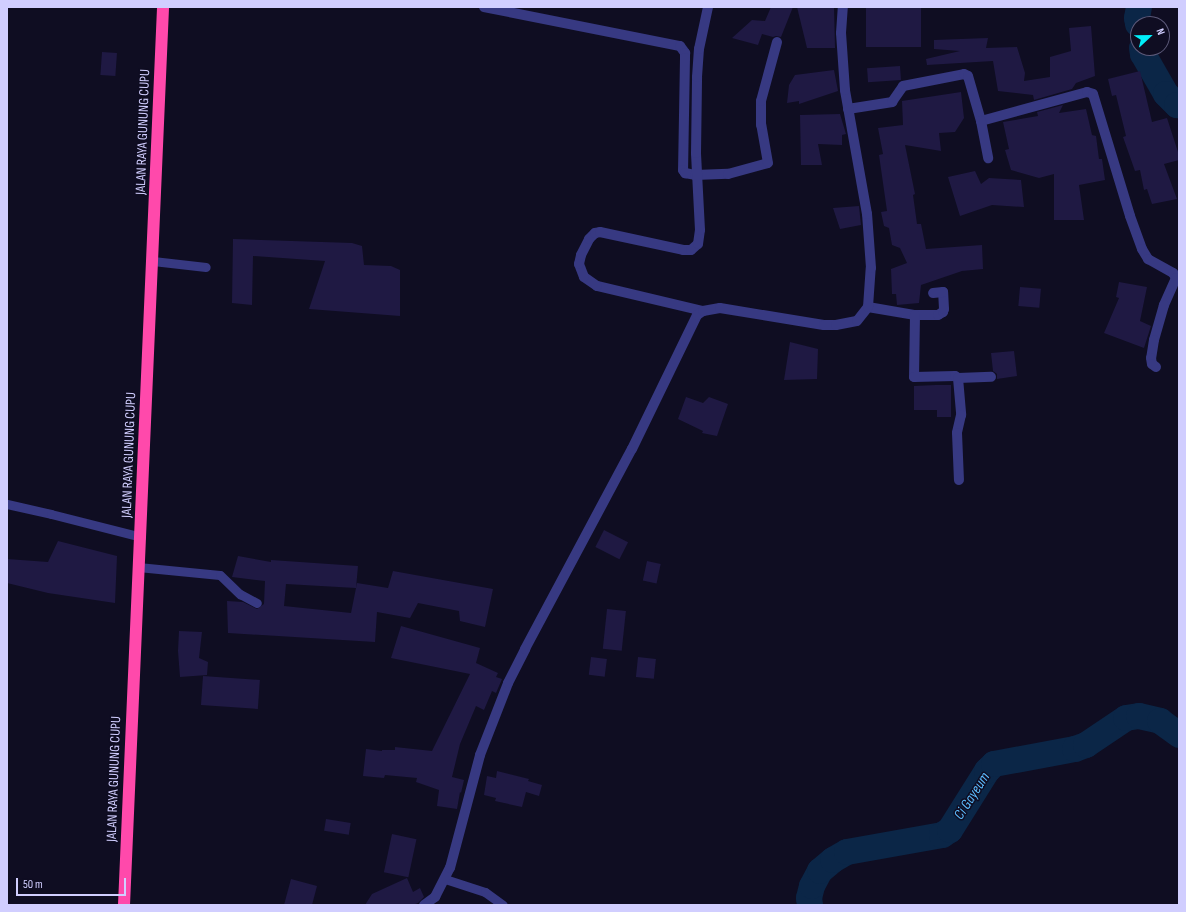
<!DOCTYPE html>
<style>
body{margin:0}
#map{position:relative;width:1186px;height:912px;overflow:hidden;background:#0f0d22;font-family:"Sofia Sans Condensed",sans-serif}
div>[style]{position:absolute}
[style*='--x']{left:calc(var(--x)*1px);top:calc(var(--y)*1px);width:calc(var(--w)*1px);rotate:calc(var(--a)*1deg)}
.river>*{height:26px;margin:-13px;padding:0 13px;transform-origin:13px;border-radius:13px;background:#0b2647}
.building>*{inset:0;background:#1f1943;transform-origin:0 0}
.lane>*{height:9px;margin:-4.5px;padding:0 4.5px;transform-origin:4.5px;border-radius:4.5px;background:#373982}
.street>*{height:10px;margin:-5px;padding:0 5px;transform-origin:5px;border-radius:5px;background:#373982}
.highway>*{height:12px;margin:-6px;padding:0 6px;transform-origin:6px;border-radius:6px;background:#ff49ab}
span{translate:-50% -50%;white-space:nowrap;text-align:center;line-height:1.15;-webkit-text-stroke:3px #0f0d22;paint-order:stroke}
.street-label{font-size:14px;color:#d1ceff}
.water-label{font-size:15px;color:#5cbdff;font-style:italic}
.frame{position:absolute;inset:0;border:8px solid #d1ceff;pointer-events:none}
.north{position:absolute;left:1130px;top:16px;width:40px;height:40px;box-sizing:border-box;background:#0f0d22;border:1px solid #5d5a7a;border-radius:50%;rotate:68deg;font-size:11px;font-weight:700;line-height:16px;text-align:center;color:#d1ceff}
.north::after{content:'';display:block;margin:auto;width:14px;height:18px;background:#00eef9;clip-path:polygon(50% 0,100% 100%,50% 72%,0 100%)}
.scale{position:absolute;left:16px;top:878px;width:110px;height:18px;box-sizing:border-box;border:2px solid #d1ceff;border-top:0;padding-left:5px;font-size:12px;line-height:14px;white-space:nowrap;color:#d1ceff;-webkit-text-stroke:3px #0f0d22;paint-order:stroke}
</style>
<div id="map">
<div class="river">
<div style="--x:1138;--y:24;--w:6;--a:-99"></div>
<div style="--x:1137;--y:18;--w:11;--a:-80"></div>
<div style="--x:1142;--y:48;--w:6;--a:81"></div>
<div style="--x:1143;--y:54;--w:46;--a:60.1"></div>
<div style="--x:1166;--y:94;--w:16;--a:45"></div>
<div style="--x:1177;--y:105;--w:2;--a:0"></div>
<div style="--x:810;--y:905;--w:7;--a:-98"></div>
<div style="--x:809;--y:898;--w:12;--a:-76"></div>
<div style="--x:812;--y:886;--w:17;--a:-62"></div>
<div style="--x:820;--y:871;--w:17;--a:-40"></div>
<div style="--x:833;--y:860;--w:16;--a:-30"></div>
<div style="--x:847;--y:852;--w:97;--a:-10.1"></div>
<div style="--x:942;--y:835;--w:9;--a:-32"></div>
<div style="--x:950;--y:830;--w:70;--a:-57.9"></div>
<div style="--x:987;--y:771;--w:10;--a:-45"></div>
<div style="--x:994;--y:764;--w:82;--a:-10.5"></div>
<div style="--x:1075;--y:749;--w:12;--a:-20"></div>
<div style="--x:1086;--y:745;--w:48;--a:-34"></div>
<div style="--x:1126;--y:718;--w:13;--a:-9"></div>
<div style="--x:1139;--y:716;--w:22;--a:13"></div>
<div style="--x:1160;--y:721;--w:24;--a:36"></div>
</div>
<div class="building">
<div style="clip-path:polygon(771px 7px,793px 7px,781px 37px,776px 36px,773px 37px,762px 34px,758px 45px,732px 38px,752px 20px,765px 21px)"></div>
<div style="clip-path:polygon(797px 7px,834px 7px,835px 48px,807px 48px)"></div>
<div style="left:866px;top:7px;width:55px;height:40px"></div>
<div style="clip-path:polygon(1091px 26px,1095px 76px,1076px 83px,1072px 89px,1034px 100px,1033px 95px,998px 91px,993px 61px,927px 65px,926px 59px,960px 51px,934px 49px,934px 40px,988px 38px,986px 48px,1017px 47px,1025px 73px,1024px 81px,1050px 77px,1050px 57px,1071px 51px,1069px 28px)"></div>
<div style="left:102px;top:52px;width:15px;height:23px;rotate:4deg"></div>
<div style="left:900px;top:66px;width:14px;height:33px;rotate:86deg"></div>
<div style="clip-path:polygon(834px 70px,838px 91px,799px 104px,799px 101px,787px 103px,789px 85px,795px 75px)"></div>
<div style="clip-path:polygon(1140px 71px,1152px 122px,1167px 118px,1179px 155px,1179px 160px,1164px 164px,1177px 199px,1152px 204px,1147px 189px,1144px 190px,1140px 170px,1135px 171px,1123px 137px,1126px 136px,1116px 95px,1112px 96px,1108px 79px)"></div>
<div style="clip-path:polygon(961px 92px,964px 118px,955px 132px,939px 133px,941px 151px,905px 145px,915px 194px,913px 195px,917px 224px,921px 224px,926px 249px,982px 245px,983px 269px,962px 271px,921px 285px,919px 303px,897px 305px,896px 294px,892px 294px,891px 269px,907px 263px,900px 248px,892px 245px,889px 228px,884px 226px,881px 212px,887px 211px,879px 155px,883px 154px,878px 128px,903px 125px,902px 101px)"></div>
<div style="clip-path:polygon(1063px 105px,1059px 113px,1086px 109px,1092px 135px,1096px 136px,1099px 159px,1102px 159px,1105px 180px,1079px 185px,1084px 220px,1054px 220px,1054px 174px,1039px 178px,1011px 170px,1005px 150px,1009px 149px,1003px 122px,1038px 116px,1037px 112px)"></div>
<div style="clip-path:polygon(840px 114px,846px 134px,842px 135px,842px 145px,818px 144px,822px 165px,801px 165px,800px 115px)"></div>
<div style="clip-path:polygon(975px 171px,981px 184px,989px 178px,1021px 180px,1024px 207px,992px 205px,960px 216px,948px 177px)"></div>
<div style="clip-path:polygon(859px 206px,861px 225px,840px 229px,833px 208px)"></div>
<div style="clip-path:polygon(233px 239px,352px 243px,362px 246px,364px 265px,391px 266px,400px 270px,400px 316px,309px 309px,325px 261px,253px 256px,252px 305px,232px 303px)"></div>
<div style="clip-path:polygon(1119px 282px,1147px 287px,1140px 321px,1151px 326px,1144px 348px,1104px 333px,1119px 298px,1116px 297px)"></div>
<div style="left:1020px;top:287px;width:21px;height:19px;rotate:5deg"></div>
<div style="clip-path:polygon(790px 342px,818px 349px,817px 379px,784px 380px)"></div>
<div style="clip-path:polygon(1014px 351px,1017px 376px,997px 379px,997px 374px,993px 371px,991px 353px)"></div>
<div style="clip-path:polygon(936px 385px,951px 385px,951px 417px,937px 417px,937px 410px,914px 410px,914px 386px)"></div>
<div style="clip-path:polygon(686px 397px,703px 403px,709px 397px,728px 404px,717px 436px,702px 433px,703px 431px,678px 419px)"></div>
<div style="left:604px;top:530px;width:27px;height:19px;rotate:27deg"></div>
<div style="clip-path:polygon(58px 541px,117px 556px,115px 603px,48px 593px,7px 583px,7px 559px,48px 562px)"></div>
<div style="clip-path:polygon(evenodd,238px 556px,271px 562px,271px 560px,358px 566px,356px 588px,357px 583px,388px 588px,393px 571px,493px 589px,485px 627px,460px 621px,459px 611px,418px 603px,410px 618px,377px 612px,375px 642px,228px 633px,227px 601px,243px 602px,257px 609px,264px 604px,265px 581px,232px 577px,238px 556px,286px 584px,356px 588px,351px 613px,284px 606px,286px 584px)"></div>
<div style="left:647px;top:561px;width:14px;height:20px;rotate:12deg"></div>
<div style="left:607px;top:609px;width:19px;height:40px;rotate:6deg"></div>
<div style="clip-path:polygon(401px 626px,480px 648px,476px 663px,498px 673px,496px 677px,502px 679px,496px 693px,492px 691px,484px 710px,476px 706px,460px 744px,452px 777px,464px 780px,461px 793px,460px 792px,457px 809px,437px 806px,439px 790px,416px 782px,417px 778px,385px 775px,384px 778px,363px 776px,366px 749px,382px 751px,382px 750px,395px 750px,395px 747px,432px 751px,470px 674px,391px 658px)"></div>
<div style="clip-path:polygon(179px 631px,202px 632px,199px 658px,208px 662px,207px 675px,180px 677px,178px 651px)"></div>
<div style="left:591px;top:657px;width:16px;height:18px;rotate:7deg"></div>
<div style="left:638px;top:657px;width:18px;height:20px;rotate:6deg"></div>
<div style="left:203px;top:676px;width:57px;height:29px;rotate:4deg"></div>
<div style="clip-path:polygon(497px 771px,529px 779px,528px 781px,542px 785px,539px 796px,526px 792px,522px 807px,495px 801px,496px 798px,484px 795px,487px 776px,496px 778px)"></div>
<div style="left:326px;top:819px;width:25px;height:12px;rotate:9deg"></div>
<div style="left:392px;top:834px;width:25px;height:39px;rotate:12deg"></div>
<div style="clip-path:polygon(407px 878px,413px 892px,420px 888px,424px 897px,418px 903px,413px 905px,365px 905px,372px 894px)"></div>
<div style="clip-path:polygon(291px 879px,317px 886px,312px 905px,284px 905px)"></div>
</div>
<div class="lane">
<div style="--x:153;--y:261;--w:53;--a:6.5"></div>
<div style="--x:7;--y:504;--w:45;--a:12.8"></div>
<div style="--x:51;--y:514;--w:93;--a:14.3"></div>
<div style="--x:138;--y:567;--w:82;--a:5.6"></div>
<div style="--x:220;--y:575;--w:28;--a:44"></div>
<div style="--x:240;--y:594;--w:19;--a:28"></div>
<div style="--x:445;--y:879;--w:42;--a:18"></div>
<div style="--x:485;--y:892;--w:22;--a:36"></div>
</div>
<div class="street">
<div style="--x:484;--y:7;--w:200;--a:11.3"></div>
<div style="--x:680;--y:46;--w:9;--a:54"></div>
<div style="--x:685;--y:53;--w:5;--a:90"></div>
<div style="--x:685;--y:58;--w:112;--a:91"></div>
<div style="--x:683;--y:170;--w:4;--a:56"></div>
<div style="--x:685;--y:173;--w:10;--a:11"></div>
<div style="--x:695;--y:175;--w:33;--a:-2"></div>
<div style="--x:728;--y:174;--w:41;--a:-15.4"></div>
<div style="--x:768;--y:163;--w:39;--a:-100"></div>
<div style="--x:761;--y:125;--w:24;--a:-90"></div>
<div style="--x:761;--y:101;--w:61;--a:-74.8"></div>
<div style="--x:848;--y:109;--w:45;--a:-9"></div>
<div style="--x:892;--y:102;--w:19;--a:-55"></div>
<div style="--x:903;--y:86;--w:62;--a:-11.1"></div>
<div style="--x:964;--y:74;--w:4;--a:27"></div>
<div style="--x:968;--y:76;--w:47;--a:73.9"></div>
<div style="--x:981;--y:121;--w:110;--a:-15.3"></div>
<div style="--x:1087;--y:92;--w:6;--a:18"></div>
<div style="--x:1093;--y:94;--w:127;--a:73.1"></div>
<div style="--x:1130;--y:216;--w:35;--a:70"></div>
<div style="--x:1142;--y:249;--w:12;--a:59"></div>
<div style="--x:1148;--y:259;--w:29;--a:29"></div>
<div style="--x:1173;--y:273;--w:6;--a:59"></div>
<div style="--x:1176;--y:278;--w:30;--a:114"></div>
<div style="--x:1164;--y:305;--w:36;--a:106"></div>
<div style="--x:1154;--y:340;--w:18;--a:99"></div>
<div style="--x:1151;--y:358;--w:6;--a:81"></div>
<div style="--x:1152;--y:364;--w:5;--a:37"></div>
<div style="--x:981;--y:121;--w:38;--a:79"></div>
<div style="--x:868;--y:307;--w:48;--a:9.7"></div>
<div style="--x:915;--y:315;--w:23;--a:0"></div>
<div style="--x:938;--y:315;--w:6;--a:-31"></div>
<div style="--x:943;--y:312;--w:3;--a:-72"></div>
<div style="--x:944;--y:309;--w:17;--a:-93"></div>
<div style="--x:943;--y:292;--w:10;--a:174"></div>
<div style="--x:703;--y:311;--w:109;--a:-166.7"></div>
<div style="--x:597;--y:286;--w:16;--a:-145"></div>
<div style="--x:584;--y:277;--w:14;--a:-111"></div>
<div style="--x:579;--y:264;--w:9;--a:-77"></div>
<div style="--x:581;--y:255;--w:18;--a:-63"></div>
<div style="--x:589;--y:239;--w:8;--a:-45"></div>
<div style="--x:595;--y:233;--w:5;--a:-11"></div>
<div style="--x:600;--y:232;--w:85;--a:12.2"></div>
<div style="--x:683;--y:250;--w:8;--a:0"></div>
<div style="--x:691;--y:250;--w:9;--a:-41"></div>
<div style="--x:698;--y:244;--w:14;--a:-82"></div>
<div style="--x:700;--y:230;--w:77;--a:-93"></div>
<div style="--x:696;--y:153;--w:76;--a:-89.2"></div>
<div style="--x:697;--y:77;--w:28;--a:-86"></div>
<div style="--x:699;--y:49;--w:43;--a:-77.9"></div>
<div style="--x:915;--y:315;--w:62;--a:90.9"></div>
<div style="--x:914;--y:377;--w:41;--a:-1.4"></div>
<div style="--x:955;--y:376;--w:4;--a:34"></div>
<div style="--x:958;--y:378;--w:37;--a:85"></div>
<div style="--x:961;--y:415;--w:18;--a:103"></div>
<div style="--x:957;--y:433;--w:47;--a:87.6"></div>
<div style="--x:958;--y:378;--w:33;--a:-2"></div>
<div style="--x:424;--y:905;--w:14;--a:-36"></div>
<div style="--x:435;--y:897;--w:33;--a:-63"></div>
<div style="--x:450;--y:868;--w:117;--a:-75.1"></div>
<div style="--x:480;--y:755;--w:77;--a:-68.7"></div>
<div style="--x:508;--y:683;--w:38;--a:-63"></div>
<div style="--x:525;--y:649;--w:227;--a:-61.9"></div>
<div style="--x:632;--y:449;--w:149;--a:-64.1"></div>
<div style="--x:697;--y:315;--w:7;--a:-34"></div>
<div style="--x:703;--y:311;--w:17;--a:-10"></div>
<div style="--x:720;--y:308;--w:105;--a:9.3"></div>
<div style="--x:824;--y:325;--w:12;--a:0"></div>
<div style="--x:836;--y:325;--w:21;--a:-11"></div>
<div style="--x:857;--y:321;--w:18;--a:-52"></div>
<div style="--x:868;--y:307;--w:39;--a:-86"></div>
<div style="--x:871;--y:268;--w:54;--a:-94.2"></div>
<div style="--x:867;--y:214;--w:126;--a:-100.1"></div>
<div style="--x:845;--y:90;--w:57;--a:-94"></div>
<div style="--x:841;--y:33;--w:26;--a:-86"></div>
</div>
<div class="highway">
<div style="--x:124;--y:905;--w:899;--a:-87.51"></div>
</div>
<div class="street-label">
<span style="left:143px;top:132px;rotate:-88deg">JALAN RAYA GUNUNG CUPU</span>
<span style="left:129px;top:455px;rotate:-88deg">JALAN RAYA GUNUNG CUPU</span>
<span style="left:114px;top:779px;rotate:-88deg">JALAN RAYA GUNUNG CUPU</span>
</div>
<div class="water-label">
<span style="left:972px;top:796px;rotate:-57deg">Ci Gayeum</span>
</div>
<div class="frame"></div>
<div class="north">N</div>
<div class="scale">50 m</div>
</div>
